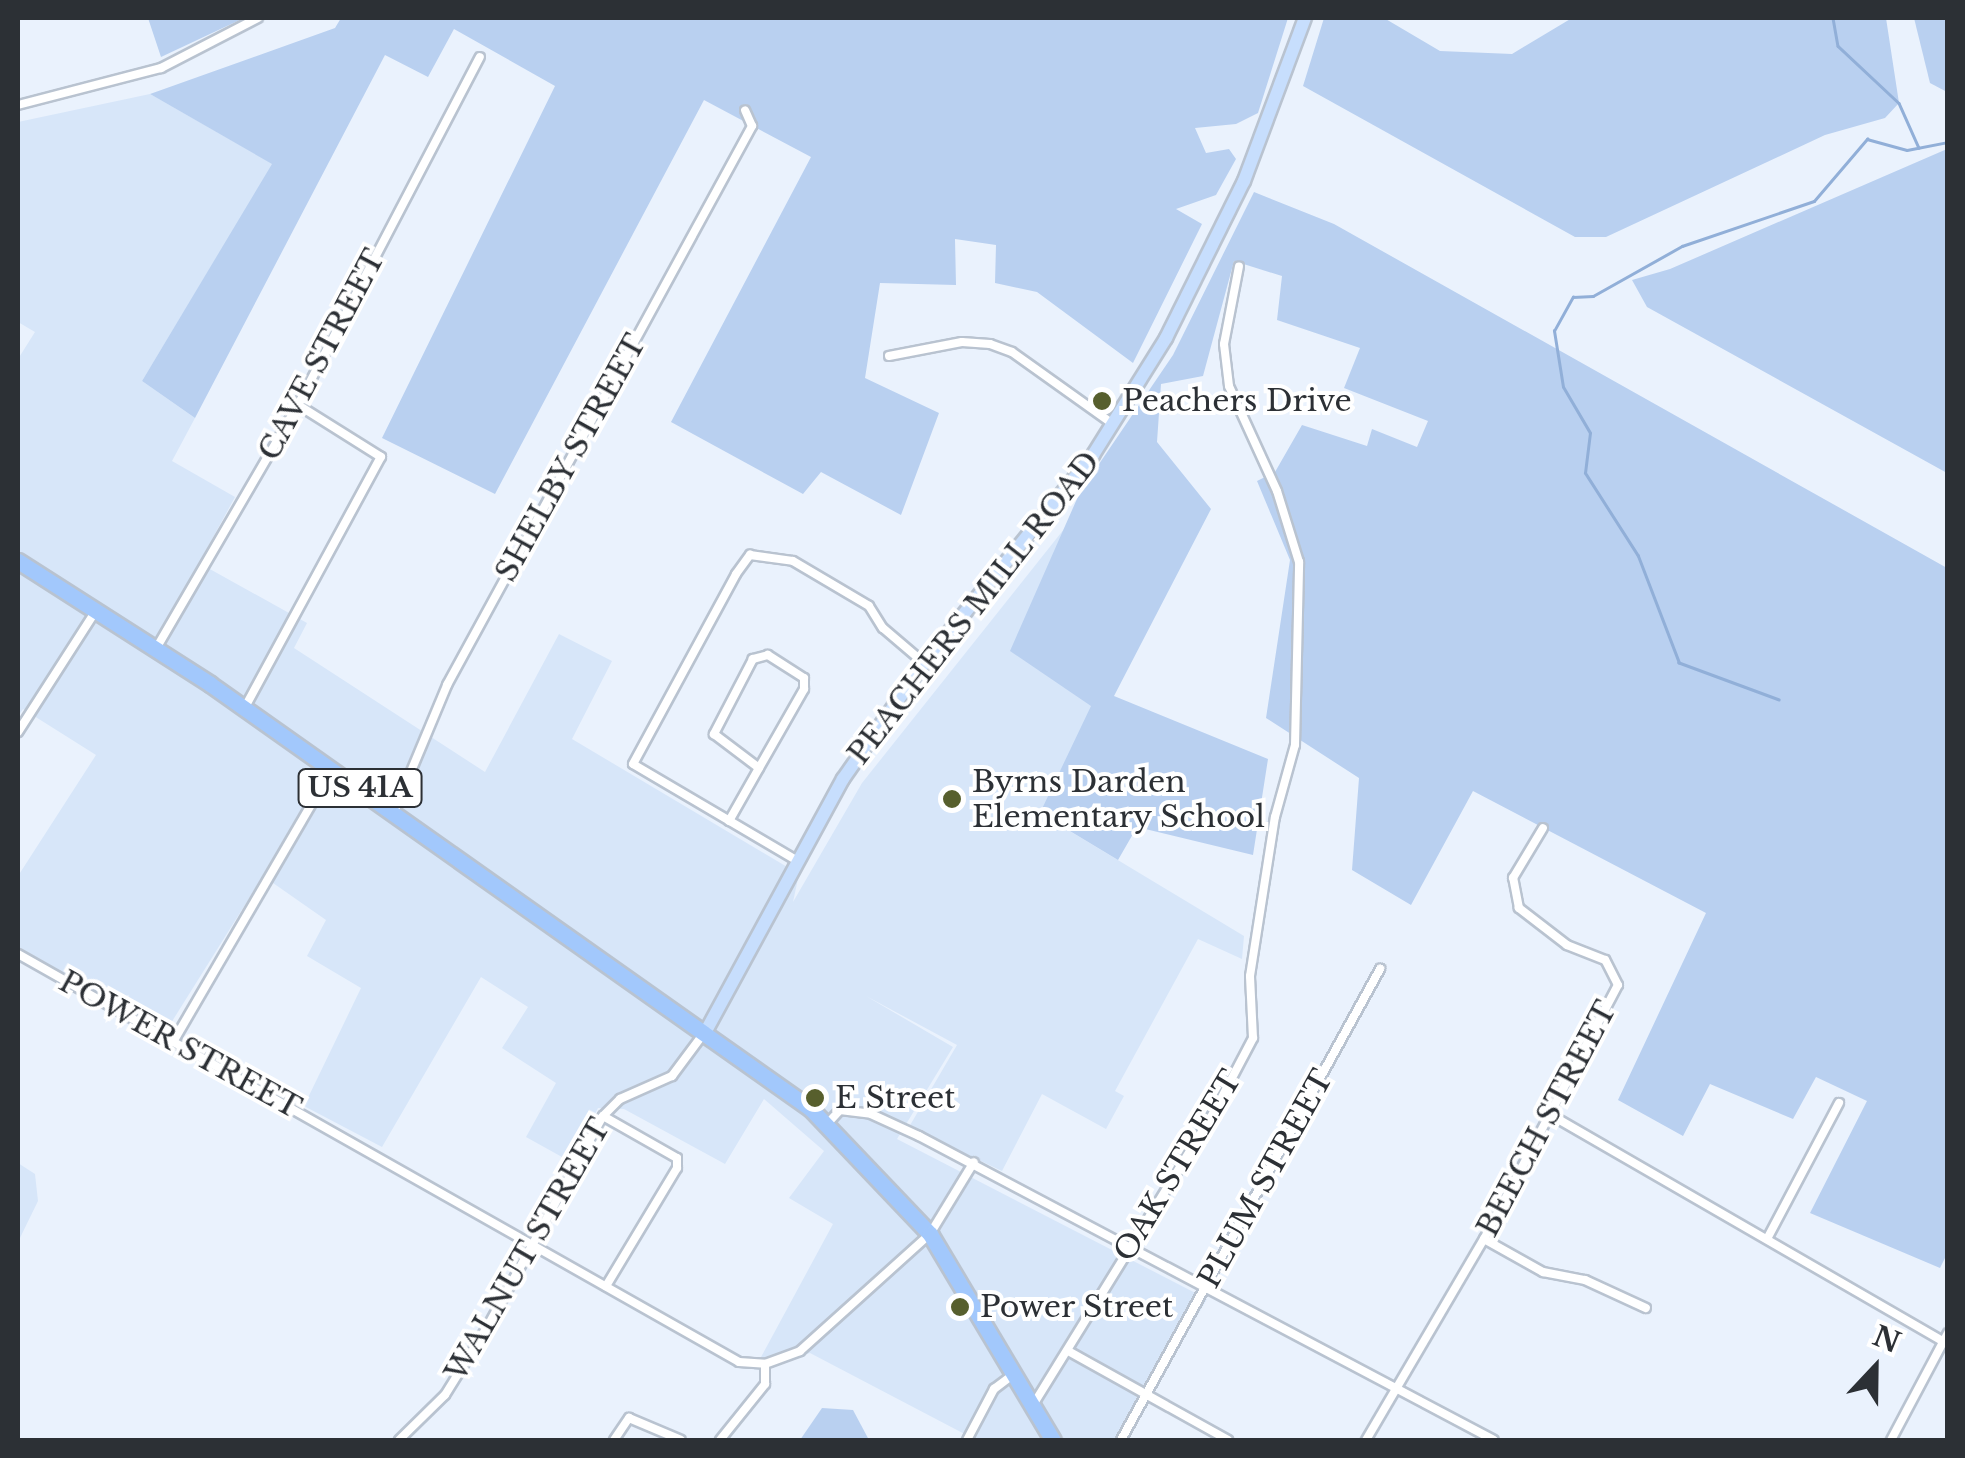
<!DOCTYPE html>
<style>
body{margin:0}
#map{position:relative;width:1965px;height:1458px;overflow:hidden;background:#eaf2fd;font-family:"Libre Baskerville",serif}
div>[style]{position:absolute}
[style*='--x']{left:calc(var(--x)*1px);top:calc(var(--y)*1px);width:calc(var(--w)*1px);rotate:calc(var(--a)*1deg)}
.built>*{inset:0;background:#d7e6f9}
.green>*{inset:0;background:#b9d0f0}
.stream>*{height:2.5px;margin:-1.25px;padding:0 1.25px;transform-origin:1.25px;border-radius:1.25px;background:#91afd8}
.roads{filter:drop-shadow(2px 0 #b9c3d0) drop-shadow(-2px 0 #b9c3d0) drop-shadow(0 2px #b9c3d0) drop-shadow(0 -2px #b9c3d0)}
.street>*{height:8px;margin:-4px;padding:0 4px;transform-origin:4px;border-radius:4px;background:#fff}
.primary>*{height:12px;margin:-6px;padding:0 6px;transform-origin:6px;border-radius:6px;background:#c7defd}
.highway>*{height:15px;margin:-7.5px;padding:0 7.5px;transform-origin:7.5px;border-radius:7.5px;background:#a2c8fc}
.dots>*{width:28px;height:28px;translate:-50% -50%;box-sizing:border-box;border:5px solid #fff;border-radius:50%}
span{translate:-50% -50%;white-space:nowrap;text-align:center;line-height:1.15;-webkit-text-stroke:8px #fff;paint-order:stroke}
.shield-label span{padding:2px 8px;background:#fff;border:2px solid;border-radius:8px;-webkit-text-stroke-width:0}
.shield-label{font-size:28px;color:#2c3035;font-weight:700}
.street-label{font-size:30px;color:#2c3035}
.poi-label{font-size:30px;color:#2c3035}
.left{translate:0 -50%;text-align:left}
.frame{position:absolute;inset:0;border:20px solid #2c3035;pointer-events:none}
.north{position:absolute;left:1825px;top:1318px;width:100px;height:100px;-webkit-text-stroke:8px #fff;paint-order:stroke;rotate:22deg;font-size:28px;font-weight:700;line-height:40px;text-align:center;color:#2c3035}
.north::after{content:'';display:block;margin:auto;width:35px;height:45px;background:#2c3035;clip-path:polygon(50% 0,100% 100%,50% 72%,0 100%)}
</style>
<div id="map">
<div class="built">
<div style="clip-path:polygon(150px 94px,273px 164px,142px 381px,195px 418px,172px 461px,235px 497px,199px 563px,307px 623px,294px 648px,485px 772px,559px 634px,612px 661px,572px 739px,799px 874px,793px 902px,862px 783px,1072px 519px,1173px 571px,1043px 815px,1244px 936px,1242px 959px,1198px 939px,1115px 1091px,1124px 1096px,1106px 1129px,1042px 1094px,1002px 1171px,909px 1127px,957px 1045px,866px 996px,953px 1047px,897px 1139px,1207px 1299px,1125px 1440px,976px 1440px,810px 1353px,754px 1370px,833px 1224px,789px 1198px,824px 1151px,764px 1099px,725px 1164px,624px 1109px,598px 1108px,571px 1162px,526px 1137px,556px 1083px,502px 1048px,528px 1007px,481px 977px,382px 1147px,304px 1106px,361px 988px,307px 956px,326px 920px,263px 876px,166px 1031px,18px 947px,18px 876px,96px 755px,23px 709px,18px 716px,18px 359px,35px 332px,18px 322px,18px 122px)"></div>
<div style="clip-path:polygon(18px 1163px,35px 1174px,38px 1201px,18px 1242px)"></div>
</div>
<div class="green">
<div style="clip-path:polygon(148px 18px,244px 18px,161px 57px)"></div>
<div style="clip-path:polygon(341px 18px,1288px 18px,1258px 113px,1236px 124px,1195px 128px,1206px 153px,1229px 149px,1236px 159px,1216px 195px,1176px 209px,1202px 224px,1133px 363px,1037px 292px,995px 283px,996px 245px,955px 239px,956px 285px,880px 283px,865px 378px,939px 413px,901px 515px,821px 472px,803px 494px,671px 422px,811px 157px,704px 100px,495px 494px,382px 438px,555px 86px,454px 29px,428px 77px,385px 55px,195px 418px,142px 381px,272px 164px,150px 94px,335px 28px)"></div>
<div style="clip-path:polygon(1324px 18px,1384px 18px,1440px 51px,1512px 54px,1572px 18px,1886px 18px,1899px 103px,1885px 118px,1825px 135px,1606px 237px,1575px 237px,1303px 86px)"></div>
<div style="clip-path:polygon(1914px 18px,1947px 18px,1947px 92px,1930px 83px)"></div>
<div style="clip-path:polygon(1947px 149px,1947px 473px,1647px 307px,1632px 280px,1670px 269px)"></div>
<div style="clip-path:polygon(1254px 192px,1334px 224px,1947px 568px,1948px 1252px,1940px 1268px,1810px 1213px,1867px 1101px,1816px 1077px,1793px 1119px,1710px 1084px,1683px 1136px,1618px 1100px,1706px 913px,1473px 791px,1411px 905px,1352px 870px,1359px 778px,1266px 718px,1290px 560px,1257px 481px,1275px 472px,1302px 425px,1367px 446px,1372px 429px,1417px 447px,1428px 421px,1344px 388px,1360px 348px,1277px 320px,1282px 276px,1234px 261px,1203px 376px,1161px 384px,1157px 442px,1211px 509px,1114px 696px,1268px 759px,1253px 855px,1137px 827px,1118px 860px,1040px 813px,1091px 706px,1010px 651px,1080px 492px,1173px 355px)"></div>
<div style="clip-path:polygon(822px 1408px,853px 1410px,869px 1440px,800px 1440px)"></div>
</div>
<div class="stream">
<div style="--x:1833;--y:18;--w:28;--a:80"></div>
<div style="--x:1838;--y:46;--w:83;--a:43.1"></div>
<div style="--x:1899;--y:103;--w:49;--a:66"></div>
<div style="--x:1779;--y:700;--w:107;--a:-159.7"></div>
<div style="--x:1679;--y:663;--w:115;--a:-111"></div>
<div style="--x:1638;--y:556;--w:98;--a:-122.6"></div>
<div style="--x:1585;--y:473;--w:40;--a:-82.9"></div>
<div style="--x:1590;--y:433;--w:53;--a:-120.4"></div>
<div style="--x:1563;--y:387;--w:57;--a:-99.1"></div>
<div style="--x:1554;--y:331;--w:39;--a:-61"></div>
<div style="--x:1573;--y:297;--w:20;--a:-3"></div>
<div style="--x:1593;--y:296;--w:102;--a:-29.3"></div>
<div style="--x:1682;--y:246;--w:139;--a:-18.8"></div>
<div style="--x:1814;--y:201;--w:82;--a:-49.5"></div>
<div style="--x:1867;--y:139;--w:41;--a:15.4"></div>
<div style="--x:1907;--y:150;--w:42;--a:-11"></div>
</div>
<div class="roads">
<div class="street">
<div style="--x:18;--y:105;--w:148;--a:-14.5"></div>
<div style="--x:161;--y:68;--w:109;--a:-27.3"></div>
<div style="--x:889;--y:356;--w:74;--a:-10.9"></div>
<div style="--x:962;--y:342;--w:28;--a:4"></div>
<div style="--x:990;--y:344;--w:23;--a:20"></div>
<div style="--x:1012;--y:352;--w:124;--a:35.5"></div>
<div style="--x:157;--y:647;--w:285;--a:-59.8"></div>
<div style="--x:300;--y:401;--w:388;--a:-62.4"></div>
<div style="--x:244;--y:709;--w:287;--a:-61.5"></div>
<div style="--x:381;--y:457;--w:98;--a:-147.9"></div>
<div style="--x:18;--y:732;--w:143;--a:-57.3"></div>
<div style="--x:394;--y:812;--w:138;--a:-67.3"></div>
<div style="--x:447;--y:685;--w:637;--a:-61.38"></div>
<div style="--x:752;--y:126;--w:17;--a:-114"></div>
<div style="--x:729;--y:821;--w:61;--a:-60.5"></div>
<div style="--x:759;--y:768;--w:91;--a:-60.3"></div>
<div style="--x:804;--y:689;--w:11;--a:-90"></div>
<div style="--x:804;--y:678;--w:43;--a:-147.4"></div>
<div style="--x:768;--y:655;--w:16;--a:165"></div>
<div style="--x:753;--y:659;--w:85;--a:117.5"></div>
<div style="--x:714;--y:734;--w:56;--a:37.1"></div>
<div style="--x:796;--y:860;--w:189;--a:-149.5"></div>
<div style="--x:633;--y:764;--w:216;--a:-61.5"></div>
<div style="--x:736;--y:574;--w:24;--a:-54"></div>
<div style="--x:750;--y:555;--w:43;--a:7.9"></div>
<div style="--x:793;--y:561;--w:88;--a:30.6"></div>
<div style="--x:869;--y:606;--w:26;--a:58"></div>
<div style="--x:883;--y:628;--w:54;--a:40.5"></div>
<div style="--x:18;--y:954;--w:828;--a:29.5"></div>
<div style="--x:739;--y:1362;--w:26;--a:4"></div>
<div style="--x:765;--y:1364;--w:37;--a:-20"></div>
<div style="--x:800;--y:1351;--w:175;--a:-42"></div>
<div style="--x:930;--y:1234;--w:84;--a:-58.6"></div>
<div style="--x:173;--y:1042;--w:316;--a:-59.8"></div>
<div style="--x:1551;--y:1115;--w:452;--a:30"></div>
<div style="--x:603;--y:1116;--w:85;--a:29.6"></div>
<div style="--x:677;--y:1158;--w:10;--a:90"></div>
<div style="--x:677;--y:1168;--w:138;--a:121"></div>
<div style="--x:827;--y:1124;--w:19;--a:-47"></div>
<div style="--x:840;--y:1110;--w:31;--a:7"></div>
<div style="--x:871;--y:1114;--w:53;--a:24.6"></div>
<div style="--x:919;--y:1136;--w:650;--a:27.87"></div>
<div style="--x:1484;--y:1239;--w:68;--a:29.2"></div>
<div style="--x:1543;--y:1272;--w:43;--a:10.8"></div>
<div style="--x:1585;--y:1280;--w:67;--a:24.7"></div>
<div style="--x:1767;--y:1239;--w:154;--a:-62.1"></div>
<div style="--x:1070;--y:1352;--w:181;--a:29.1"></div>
<div style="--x:1033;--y:1405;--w:342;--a:-58.3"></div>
<div style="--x:1213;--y:1114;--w:86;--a:-62.2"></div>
<div style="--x:1253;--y:1038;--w:62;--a:-92.8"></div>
<div style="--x:1250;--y:976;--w:161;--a:-81.1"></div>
<div style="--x:1275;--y:817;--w:75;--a:-74.5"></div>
<div style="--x:1295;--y:745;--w:183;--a:-88.7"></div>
<div style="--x:1299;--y:562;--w:74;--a:-107.2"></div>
<div style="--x:1277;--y:491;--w:115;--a:-114.6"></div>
<div style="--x:1229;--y:386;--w:42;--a:-96.8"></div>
<div style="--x:1224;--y:344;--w:79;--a:-79.1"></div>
<div style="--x:399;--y:1440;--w:64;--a:-44.4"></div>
<div style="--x:445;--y:1395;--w:84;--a:-58.2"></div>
<div style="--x:489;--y:1324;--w:237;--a:-61.3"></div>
<div style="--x:603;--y:1116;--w:24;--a:-45"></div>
<div style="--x:620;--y:1099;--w:57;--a:-23.9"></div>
<div style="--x:672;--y:1076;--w:54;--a:-53.3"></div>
<div style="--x:614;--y:1440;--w:27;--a:-56"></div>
<div style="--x:629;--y:1418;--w:56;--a:22.9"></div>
<div style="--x:720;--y:1440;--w:72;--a:-51.2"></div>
<div style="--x:765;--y:1384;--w:20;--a:-90"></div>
<div style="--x:967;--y:1440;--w:58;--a:-62.1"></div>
<div style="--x:994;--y:1389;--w:26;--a:-37"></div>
<div style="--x:1121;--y:1440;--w:538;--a:-61.19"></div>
<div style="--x:1366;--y:1440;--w:233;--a:-59.6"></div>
<div style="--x:1484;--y:1239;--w:287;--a:-62.2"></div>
<div style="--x:1618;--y:985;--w:28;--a:-117"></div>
<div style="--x:1605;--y:960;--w:41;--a:-158.5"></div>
<div style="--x:1567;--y:945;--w:61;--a:-142.4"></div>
<div style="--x:1519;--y:908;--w:31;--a:-101"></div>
<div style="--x:1513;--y:878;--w:58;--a:-59"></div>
<div style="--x:1891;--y:1440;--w:121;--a:-62"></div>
</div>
<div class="primary">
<div style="--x:706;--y:1031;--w:287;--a:-61.5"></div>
<div style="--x:843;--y:779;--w:141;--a:-55.1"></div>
<div style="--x:924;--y:663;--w:268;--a:-50.9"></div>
<div style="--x:1093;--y:455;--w:138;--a:-58"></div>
<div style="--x:1166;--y:338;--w:175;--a:-63.6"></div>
<div style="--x:1244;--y:181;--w:174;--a:-69.5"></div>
</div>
<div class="highway">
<div style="--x:18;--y:561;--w:228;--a:32.6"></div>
<div style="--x:210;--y:684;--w:736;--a:35.27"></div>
<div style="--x:811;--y:1109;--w:173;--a:46.4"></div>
<div style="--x:930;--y:1234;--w:240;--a:59.2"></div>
</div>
</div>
<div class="dots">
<div style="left:1102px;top:401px;background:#575f2d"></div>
<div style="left:952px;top:799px;background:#575f2d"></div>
<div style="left:815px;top:1098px;background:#575f2d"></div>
<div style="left:960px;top:1307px;background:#575f2d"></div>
</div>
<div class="shield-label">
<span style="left:360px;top:788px">US 41A</span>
</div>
<div class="street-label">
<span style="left:322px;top:355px;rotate:-62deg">CAVE STREET</span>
<span style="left:571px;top:458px;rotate:-61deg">SHELBY STREET</span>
<span style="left:974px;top:608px;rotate:-52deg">PEACHERS MILL ROAD</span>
<span style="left:180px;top:1045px;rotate:29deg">POWER STREET</span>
<span style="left:1547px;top:1119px;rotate:-62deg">BEECH STREET</span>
<span style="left:1178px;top:1166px;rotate:-59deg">OAK STREET</span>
<span style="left:1266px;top:1179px;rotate:-61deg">PLUM STREET</span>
<span style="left:528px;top:1250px;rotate:-60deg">WALNUT STREET</span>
</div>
<div class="poi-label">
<span class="left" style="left:1122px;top:401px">Peachers Drive</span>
<span class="left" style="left:972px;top:799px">Byrns Darden<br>Elementary School</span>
<span class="left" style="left:835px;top:1098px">E Street</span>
<span class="left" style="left:980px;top:1307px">Power Street</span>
</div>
<div class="frame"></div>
<div class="north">N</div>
</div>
